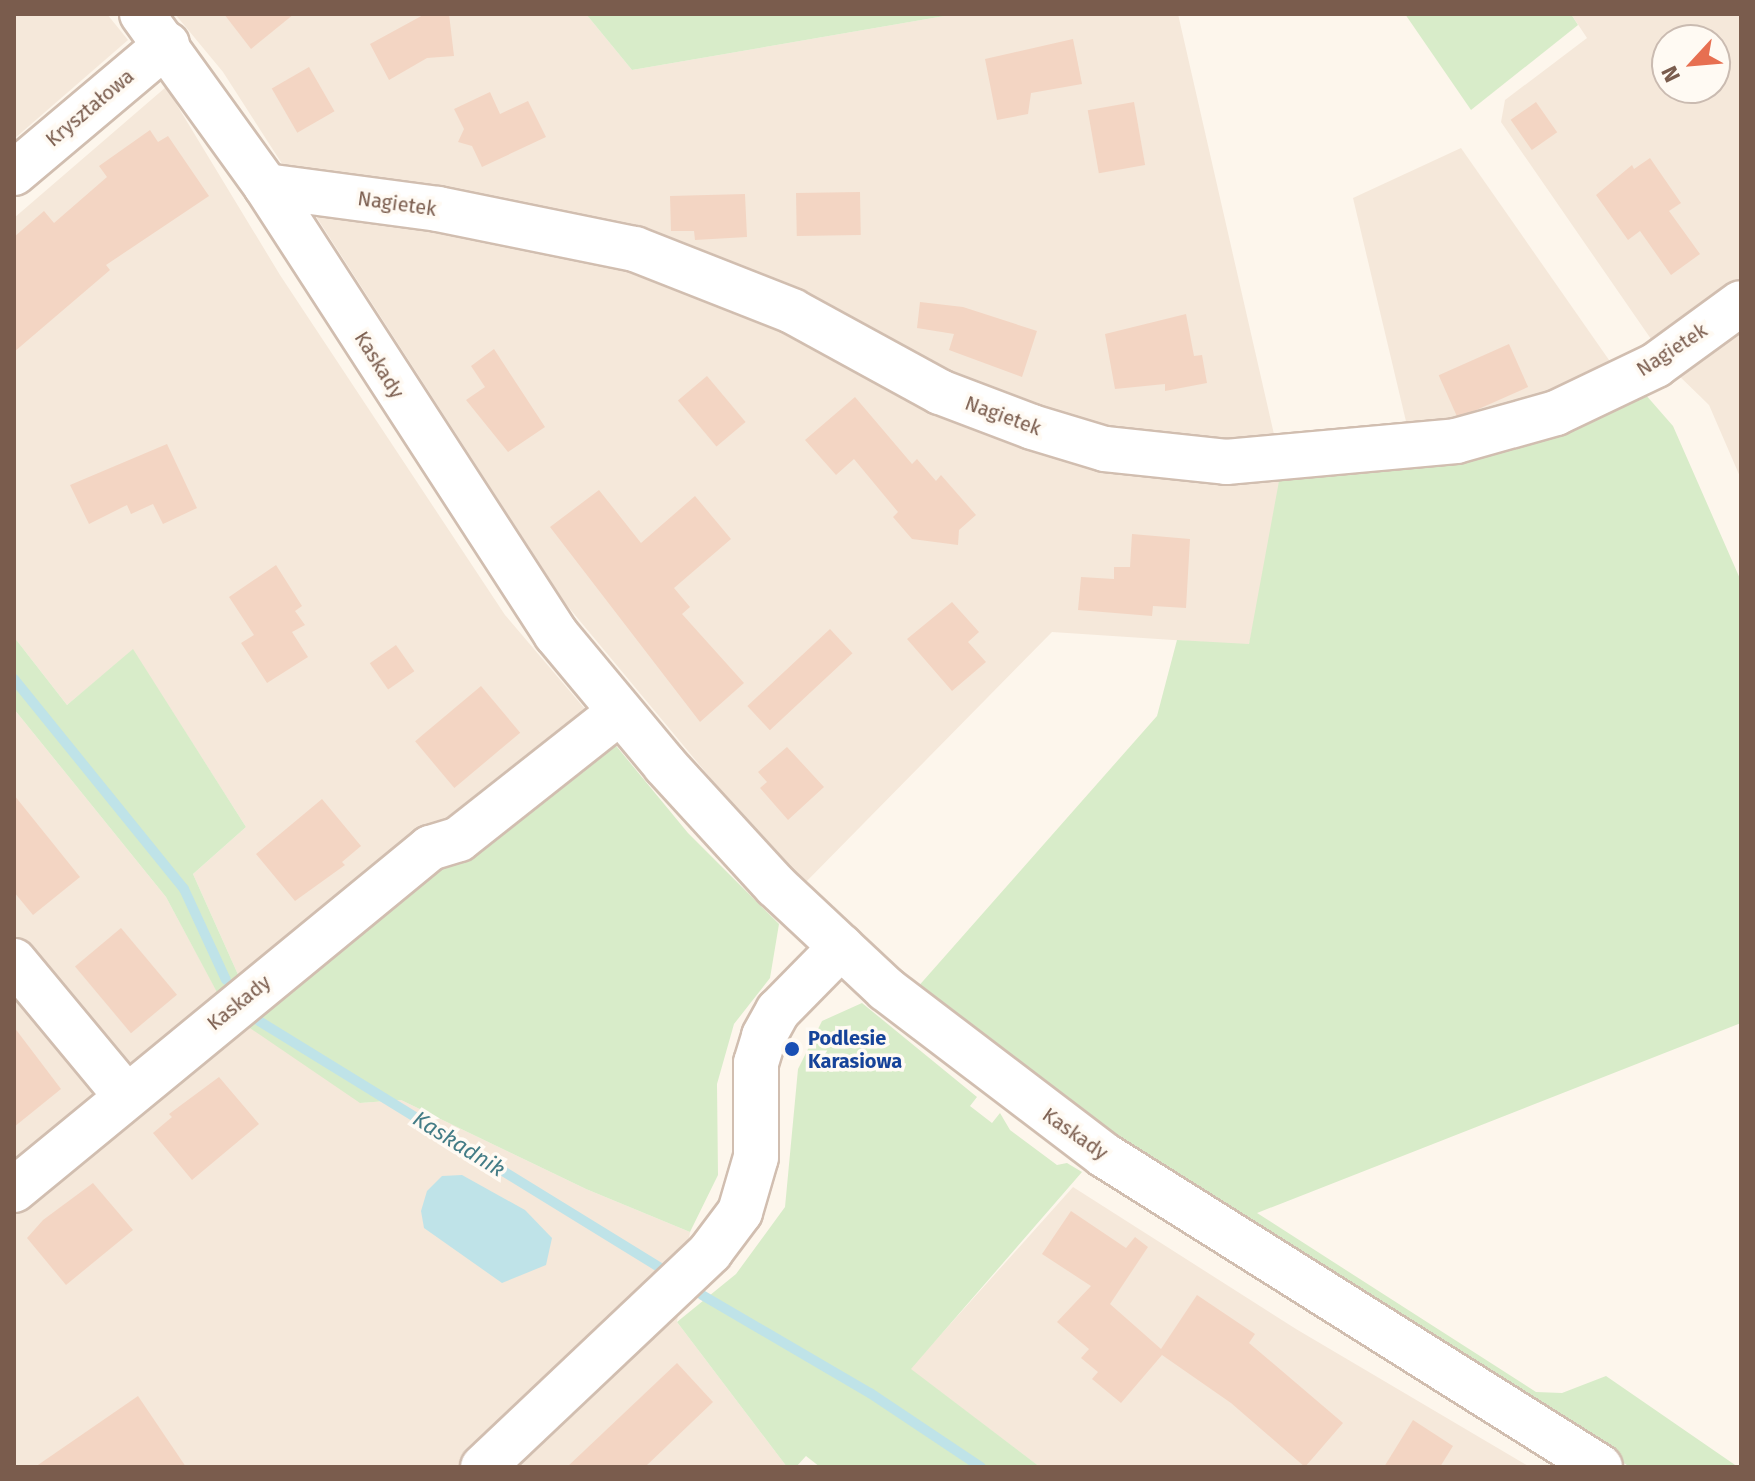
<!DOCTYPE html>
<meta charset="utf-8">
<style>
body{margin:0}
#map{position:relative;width:1755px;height:1481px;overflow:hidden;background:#fdf6ec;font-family:"Fira Sans",sans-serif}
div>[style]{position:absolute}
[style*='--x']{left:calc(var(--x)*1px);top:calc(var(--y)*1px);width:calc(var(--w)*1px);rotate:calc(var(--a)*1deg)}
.residential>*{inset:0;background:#f5e8da}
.green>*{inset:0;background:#d8ecc9}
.water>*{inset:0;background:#bfe3e8}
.stream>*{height:10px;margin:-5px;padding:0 5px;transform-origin:5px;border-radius:5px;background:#bfe3e8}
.building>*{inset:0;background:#f3d5c3;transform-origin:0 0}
.roads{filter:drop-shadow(2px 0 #d1beb0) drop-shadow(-2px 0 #d1beb0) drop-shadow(0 2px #d1beb0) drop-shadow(0 -2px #d1beb0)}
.minor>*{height:44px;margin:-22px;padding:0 22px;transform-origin:22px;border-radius:22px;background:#fff}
.dots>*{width:22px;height:22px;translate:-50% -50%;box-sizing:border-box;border:4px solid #fffaf3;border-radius:50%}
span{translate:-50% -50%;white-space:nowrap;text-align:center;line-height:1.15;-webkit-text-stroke:7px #fffaf3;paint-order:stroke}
.street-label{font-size:20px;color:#7a5c4d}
.transit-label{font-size:20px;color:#164399;font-weight:700}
.left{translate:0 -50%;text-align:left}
.water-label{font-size:22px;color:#437c86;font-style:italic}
.frame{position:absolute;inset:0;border:16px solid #7a5c4d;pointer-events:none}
.north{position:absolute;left:1651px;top:24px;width:80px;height:80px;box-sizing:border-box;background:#fffaf3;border:2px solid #cabbb1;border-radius:50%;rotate:244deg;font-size:22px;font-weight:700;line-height:32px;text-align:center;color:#7a5c4d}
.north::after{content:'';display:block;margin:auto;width:28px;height:36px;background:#e76f51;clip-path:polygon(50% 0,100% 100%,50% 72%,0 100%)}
</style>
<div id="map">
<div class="residential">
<div style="clip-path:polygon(14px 14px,107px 14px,128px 40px,14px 139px)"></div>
<div style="clip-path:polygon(175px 14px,586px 14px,632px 70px,956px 14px,1178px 14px,1276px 443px,1280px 496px,1249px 645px,1052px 632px,801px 887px,565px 603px,223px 72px)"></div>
<div style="clip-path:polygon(evenodd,1571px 14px,1741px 14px,1741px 479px,1709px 405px,1671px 368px,1501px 122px,1505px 100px,1587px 38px,1571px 14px,1667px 40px,1715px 40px,1715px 88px,1667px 88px,1667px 40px)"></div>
<div style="clip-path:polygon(166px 87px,280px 275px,505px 615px,608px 736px,360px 1103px,401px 1100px,586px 1189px,690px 1232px,677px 1322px,787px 1467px,14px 1467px,14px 709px,166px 897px,219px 995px,240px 979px,193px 874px,246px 827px,133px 650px,67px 705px,14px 637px,14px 218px)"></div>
<div style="clip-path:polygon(1461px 148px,1616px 370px,1473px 427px,1409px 434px,1353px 198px)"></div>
<div style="clip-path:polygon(1073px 1187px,1296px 1329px,1530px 1467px,1040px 1467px,910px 1369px)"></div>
</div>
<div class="green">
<div style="clip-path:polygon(586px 14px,956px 14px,632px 70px)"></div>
<div style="clip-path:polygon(1405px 14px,1571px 14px,1578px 25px,1471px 110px)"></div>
<div style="clip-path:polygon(1645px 394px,1673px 426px,1741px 581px,1741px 1023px,1257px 1213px,1536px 1392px,1562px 1393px,1606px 1376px,1738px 1467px,1630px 1467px,1154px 1165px,916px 989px,1157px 716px,1177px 640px,1249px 644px,1279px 481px,1493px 452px)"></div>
<div style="clip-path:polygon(14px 637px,67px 705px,133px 649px,246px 827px,193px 874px,240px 979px,219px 996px,166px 897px,14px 709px)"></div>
<div style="clip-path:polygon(608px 736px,688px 833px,779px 924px,770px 978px,734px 1024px,717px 1084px,718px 1175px,690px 1232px,586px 1189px,401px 1100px,360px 1103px,241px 1022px)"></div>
<div style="clip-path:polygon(862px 1003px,977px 1097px,970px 1106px,992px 1123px,1000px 1113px,1010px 1130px,1057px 1165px,1067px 1163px,1082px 1172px,911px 1369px,1040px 1467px,820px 1467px,806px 1456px,796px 1467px,787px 1467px,677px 1322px,736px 1274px,785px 1207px,798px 1069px,822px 1021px)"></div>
</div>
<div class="water">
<div style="clip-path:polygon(462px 1175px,525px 1210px,552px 1238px,546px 1265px,502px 1283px,424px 1228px,421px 1211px,427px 1191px,442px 1176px)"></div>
</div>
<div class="stream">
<div style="--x:14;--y:679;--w:270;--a:51"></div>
<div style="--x:184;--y:889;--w:100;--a:65.2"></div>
<div style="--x:259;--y:1021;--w:470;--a:31.6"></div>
<div style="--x:702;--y:1295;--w:194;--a:30.3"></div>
<div style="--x:870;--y:1393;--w:133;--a:33.7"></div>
</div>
<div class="building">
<div style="clip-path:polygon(224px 14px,294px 14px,251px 49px)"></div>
<div style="clip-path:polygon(425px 14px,449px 14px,454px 56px,427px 58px,389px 80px,370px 44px)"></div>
<div style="clip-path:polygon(1073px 39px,1082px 84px,1031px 93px,1028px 114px,997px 120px,985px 59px)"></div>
<div style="left:309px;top:67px;width:51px;height:43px;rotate:60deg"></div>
<div style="clip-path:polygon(490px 92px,500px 114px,528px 101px,546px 137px,482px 167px,472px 146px,458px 142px,464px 129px,454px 109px)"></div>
<div style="left:1134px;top:102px;width:64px;height:47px;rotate:80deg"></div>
<div style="left:1536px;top:102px;width:37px;height:31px;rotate:55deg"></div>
<div style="clip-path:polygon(150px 130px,158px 142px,168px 136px,209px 196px,106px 265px,110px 270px,14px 352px,14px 237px,44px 211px,54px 223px,107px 177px,99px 166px)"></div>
<div style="clip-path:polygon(1650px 158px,1681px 203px,1669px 211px,1700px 254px,1671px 275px,1640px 231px,1628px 240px,1596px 195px,1632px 165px,1634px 169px)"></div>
<div style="left:860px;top:192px;width:43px;height:64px;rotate:89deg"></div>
<div style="clip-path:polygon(745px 194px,747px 237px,695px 240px,694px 231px,671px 231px,670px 196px)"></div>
<div style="clip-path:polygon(920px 302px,963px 307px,1037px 331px,1022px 377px,949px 350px,954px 334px,917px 328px)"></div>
<div style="clip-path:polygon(1186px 314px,1194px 356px,1202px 355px,1207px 383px,1165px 391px,1165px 384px,1115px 389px,1105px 334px)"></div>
<div style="left:1509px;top:344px;width:47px;height:77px;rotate:66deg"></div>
<div style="clip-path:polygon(494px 349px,545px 427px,508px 452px,466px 400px,485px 387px,471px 366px)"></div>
<div style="left:707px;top:376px;width:60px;height:38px;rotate:50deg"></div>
<div style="clip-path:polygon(855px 397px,912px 464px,917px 459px,936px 481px,941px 475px,976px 515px,959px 530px,958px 545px,912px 539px,893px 517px,898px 512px,854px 459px,836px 475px,805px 440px)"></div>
<div style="clip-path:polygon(167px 444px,197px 508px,163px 524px,153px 504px,131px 514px,127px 505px,89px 524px,70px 485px)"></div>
<div style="clip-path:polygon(599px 490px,641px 543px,695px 496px,731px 539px,674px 588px,690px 607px,682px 614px,744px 683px,700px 722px,550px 527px)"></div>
<div style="clip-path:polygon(1132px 534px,1190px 539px,1186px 608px,1153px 606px,1152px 616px,1078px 610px,1081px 577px,1114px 579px,1114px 567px,1130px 567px)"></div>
<div style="clip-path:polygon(276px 565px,302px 606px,295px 611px,305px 625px,292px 632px,308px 657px,267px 683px,241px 643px,254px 635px,229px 597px)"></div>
<div style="clip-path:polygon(952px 602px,979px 632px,968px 642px,986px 662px,952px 691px,907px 639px)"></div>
<div style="left:830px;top:629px;width:33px;height:113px;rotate:47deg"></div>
<div style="left:396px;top:645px;width:32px;height:32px;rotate:55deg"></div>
<div style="left:481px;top:686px;width:61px;height:86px;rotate:50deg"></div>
<div style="clip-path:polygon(787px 747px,824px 787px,788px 820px,760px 788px,767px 782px,758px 772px)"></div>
<div style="clip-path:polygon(14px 795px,80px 877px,33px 915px,14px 892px)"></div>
<div style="clip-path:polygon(322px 799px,361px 846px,342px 862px,345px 865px,295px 901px,256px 854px)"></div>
<div style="left:121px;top:928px;width:87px;height:60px;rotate:50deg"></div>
<div style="clip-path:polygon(14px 1027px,61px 1089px,14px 1127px)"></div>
<div style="clip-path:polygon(219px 1077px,259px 1124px,192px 1180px,153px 1133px,172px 1117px,169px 1114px)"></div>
<div style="clip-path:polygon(93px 1183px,133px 1230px,66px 1285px,27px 1238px,43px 1220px)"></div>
<div style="clip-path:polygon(1071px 1211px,1126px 1248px,1135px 1237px,1148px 1247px,1110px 1304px,1161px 1349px,1197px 1295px,1255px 1334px,1249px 1343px,1343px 1423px,1305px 1467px,1231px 1403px,1162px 1355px,1121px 1403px,1092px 1379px,1098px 1372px,1081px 1358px,1089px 1349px,1057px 1322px,1091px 1286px,1042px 1254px)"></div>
<div style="clip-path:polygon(677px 1363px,713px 1402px,645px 1467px,567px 1467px)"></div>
<div style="clip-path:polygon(138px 1396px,186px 1467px,35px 1467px)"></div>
<div style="clip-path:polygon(1413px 1420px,1453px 1446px,1440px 1467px,1384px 1467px)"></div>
</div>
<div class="roads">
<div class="minor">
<div style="--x:142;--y:14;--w:212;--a:54.2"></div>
<div style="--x:266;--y:186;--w:534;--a:57.08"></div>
<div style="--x:556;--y:634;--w:170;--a:50.2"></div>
<div style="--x:665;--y:765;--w:164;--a:47.5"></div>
<div style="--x:776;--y:886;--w:151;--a:43.1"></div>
<div style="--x:886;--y:989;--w:274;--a:37.3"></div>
<div style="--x:1104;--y:1155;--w:586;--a:32.17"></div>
<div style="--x:14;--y:173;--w:200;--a:-40.1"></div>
<div style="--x:266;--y:186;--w:174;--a:7.6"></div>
<div style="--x:438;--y:209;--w:201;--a:11.5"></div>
<div style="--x:635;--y:249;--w:169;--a:21.5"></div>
<div style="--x:792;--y:311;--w:169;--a:28.7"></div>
<div style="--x:940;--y:392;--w:98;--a:20.8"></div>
<div style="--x:1032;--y:427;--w:76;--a:16.8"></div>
<div style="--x:1105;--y:449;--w:122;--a:6.1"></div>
<div style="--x:1226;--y:462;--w:231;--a:-5.2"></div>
<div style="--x:1456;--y:441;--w:104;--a:-15.6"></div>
<div style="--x:1556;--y:413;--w:111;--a:-25.6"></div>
<div style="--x:1656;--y:365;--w:105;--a:-36.1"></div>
<div style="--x:14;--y:961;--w:175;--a:50.3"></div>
<div style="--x:14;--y:1190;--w:539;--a:-39.42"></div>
<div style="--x:430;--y:848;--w:30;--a:-17"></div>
<div style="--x:459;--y:839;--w:205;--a:-38.3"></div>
<div style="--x:483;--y:1467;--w:313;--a:-43.4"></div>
<div style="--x:710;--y:1252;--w:50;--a:-53.1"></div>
<div style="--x:740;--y:1212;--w:57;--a:-73.8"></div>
<div style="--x:756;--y:1157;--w:94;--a:-90"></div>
<div style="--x:756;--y:1063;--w:28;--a:-73"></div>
<div style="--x:764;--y:1036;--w:29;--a:-61"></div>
<div style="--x:778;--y:1011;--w:90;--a:-45.5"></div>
</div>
</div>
<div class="dots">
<div style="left:792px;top:1049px;background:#1a4fb4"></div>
</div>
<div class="street-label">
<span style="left:90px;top:108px;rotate:-40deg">Kryształowa</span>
<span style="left:397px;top:204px;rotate:8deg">Nagietek</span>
<span style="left:1672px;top:350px;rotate:-33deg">Nagietek</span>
<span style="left:379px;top:365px;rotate:58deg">Kaskady</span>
<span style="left:1003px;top:416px;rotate:20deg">Nagietek</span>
<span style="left:239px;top:1003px;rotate:-39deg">Kaskady</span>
<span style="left:1075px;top:1134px;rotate:35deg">Kaskady</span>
</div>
<div class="transit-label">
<span class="left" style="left:808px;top:1050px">Podlesie<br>Karasiowa</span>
</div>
<div class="water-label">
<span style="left:459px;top:1144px;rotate:32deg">Kaskadnik</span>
</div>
<div class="frame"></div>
<div class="north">N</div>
</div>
